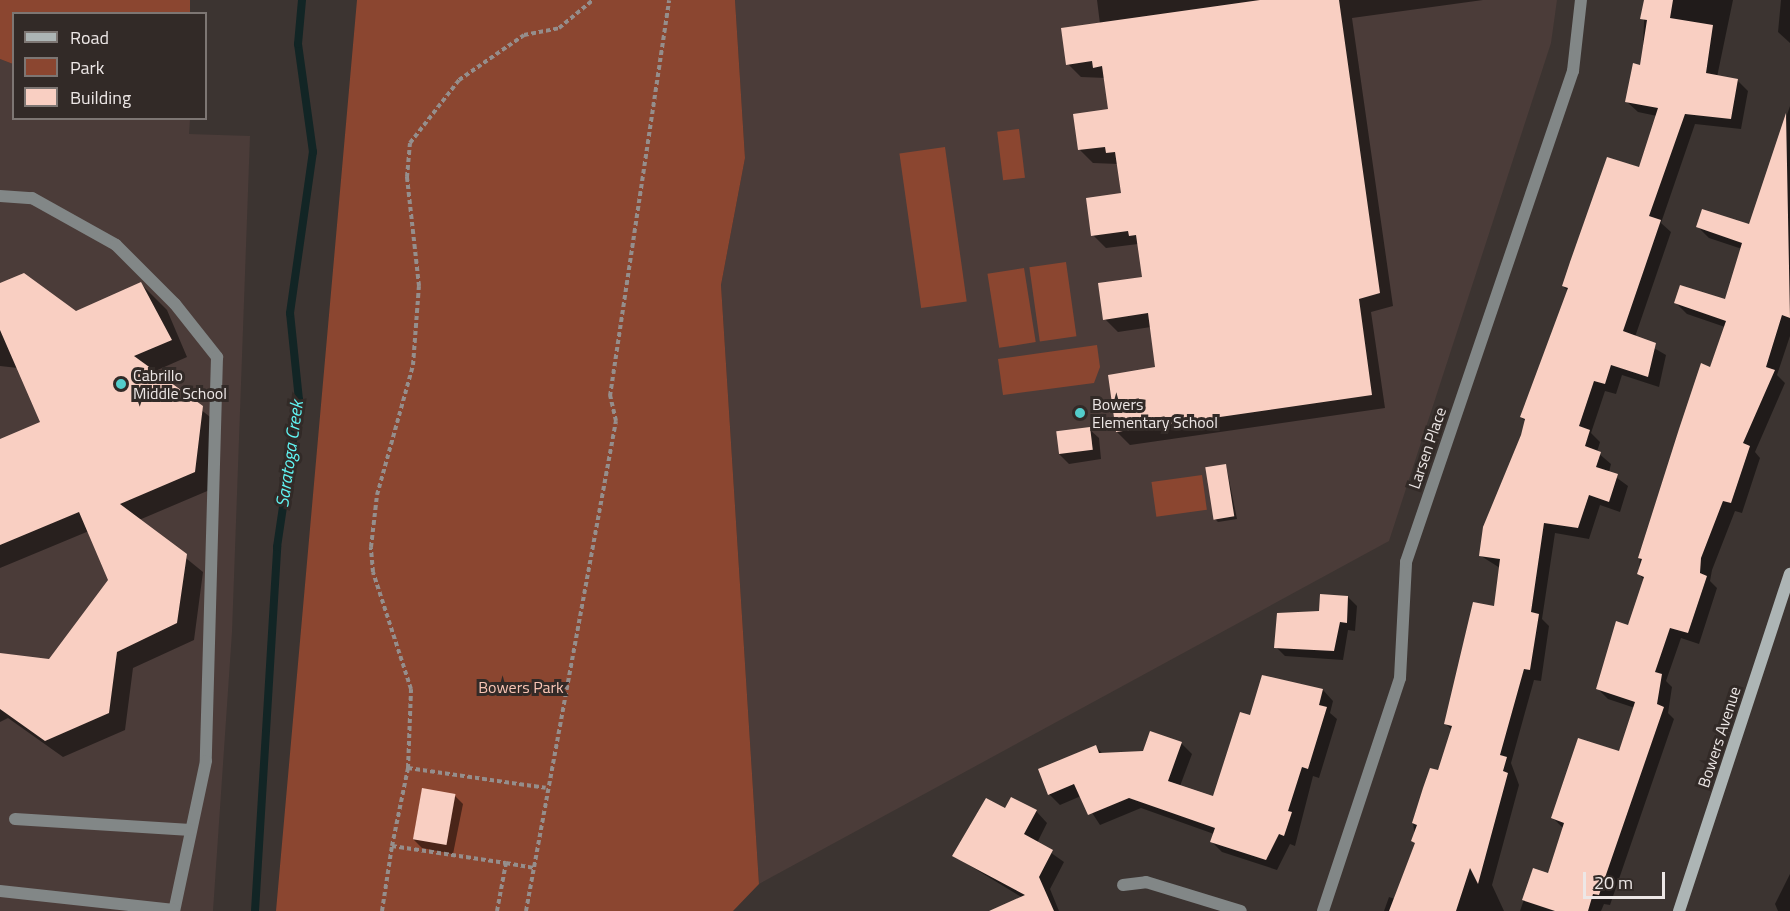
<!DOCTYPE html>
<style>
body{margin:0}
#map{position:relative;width:1790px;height:911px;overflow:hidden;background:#3c3431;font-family:"Titillium Web",sans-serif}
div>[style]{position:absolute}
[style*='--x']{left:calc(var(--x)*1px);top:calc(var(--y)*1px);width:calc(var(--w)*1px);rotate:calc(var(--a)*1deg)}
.built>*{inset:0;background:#4b3c39}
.green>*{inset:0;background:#8b4630;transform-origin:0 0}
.shadow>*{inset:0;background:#0007}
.stream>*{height:8px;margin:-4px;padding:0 4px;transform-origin:4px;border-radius:4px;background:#122525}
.building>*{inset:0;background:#f9cfc2;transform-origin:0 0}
.path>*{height:4px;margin-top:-2px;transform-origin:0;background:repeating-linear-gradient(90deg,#958e8c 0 4.5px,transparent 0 7.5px)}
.service>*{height:12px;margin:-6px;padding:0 6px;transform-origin:6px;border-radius:6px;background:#828787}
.minor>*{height:12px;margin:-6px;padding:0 6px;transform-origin:6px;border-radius:6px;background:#828787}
.secondary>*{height:12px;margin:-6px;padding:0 6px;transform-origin:6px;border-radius:6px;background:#adb5b5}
.dots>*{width:16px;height:16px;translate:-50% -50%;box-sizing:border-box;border:3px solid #322a27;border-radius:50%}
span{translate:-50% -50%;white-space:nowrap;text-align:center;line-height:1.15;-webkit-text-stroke:6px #322a27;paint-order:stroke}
.poi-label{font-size:16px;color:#ede7e6}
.left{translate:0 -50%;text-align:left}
.street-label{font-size:16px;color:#ede7e6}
.park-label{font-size:16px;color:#f8c5b5}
.water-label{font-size:18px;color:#61f7f5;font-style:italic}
.legend{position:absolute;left:12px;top:12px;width:195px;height:108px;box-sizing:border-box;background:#322a27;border:2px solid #7d7673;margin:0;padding:8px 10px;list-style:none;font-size:18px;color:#ede7e6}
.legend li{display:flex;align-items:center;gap:12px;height:30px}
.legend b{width:30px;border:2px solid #7d7673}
.scale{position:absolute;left:1583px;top:872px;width:82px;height:27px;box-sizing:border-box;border:3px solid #ede7e6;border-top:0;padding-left:8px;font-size:18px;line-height:21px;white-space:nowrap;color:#ede7e6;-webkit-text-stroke:4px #322a27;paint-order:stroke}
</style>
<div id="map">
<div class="built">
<div style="clip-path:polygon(735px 0,1557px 0,1551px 43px,1389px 541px,759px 884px,721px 285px,745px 158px)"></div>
<div style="clip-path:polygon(0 59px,13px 64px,14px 118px,190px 119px,189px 134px,250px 136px,232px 632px,213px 911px,0 911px)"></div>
</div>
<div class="green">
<div style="clip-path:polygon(0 0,190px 0,190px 13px,14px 14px,13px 64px,0 59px)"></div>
<div style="clip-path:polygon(357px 0,735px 0,745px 158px,721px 285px,759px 884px,733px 911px,276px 911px)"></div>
<div style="left:1019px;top:129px;width:49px;height:22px;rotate:83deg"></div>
<div style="left:945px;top:147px;width:156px;height:46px;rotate:82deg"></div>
<div style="left:1066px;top:262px;width:75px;height:37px;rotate:82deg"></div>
<div style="left:1024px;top:268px;width:75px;height:37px;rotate:81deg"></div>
<div style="clip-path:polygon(1097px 345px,1100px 367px,1094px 383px,1003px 395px,998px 359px)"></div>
<div style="left:1202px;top:475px;width:35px;height:51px;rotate:82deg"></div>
</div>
<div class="shadow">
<div style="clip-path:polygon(1097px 0,1483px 0,1352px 18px,1393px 306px,1371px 312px,1385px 408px,1130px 445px,1117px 432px,1157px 368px,1151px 327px,1118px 332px,1105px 319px,1144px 278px,1138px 244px,1106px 248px,1093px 235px,1123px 194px,1118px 164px,1093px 163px,1080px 150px,1110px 110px,1106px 78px,1081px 77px,1068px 64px,1100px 24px)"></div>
<div style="clip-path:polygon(1645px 0,1733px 0,1717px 77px,1737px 80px,1748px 91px,1741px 129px,1695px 124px,1661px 223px,1671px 232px,1635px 337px,1666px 355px,1659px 387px,1622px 375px,1616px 394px,1605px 391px,1591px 433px,1600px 442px,1597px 452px,1611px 464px,1609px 472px,1628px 486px,1620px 512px,1600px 505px,1589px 539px,1555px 533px,1542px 619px,1549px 626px,1541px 681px,1534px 680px,1511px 763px,1519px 785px,1492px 885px,1504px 911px,1384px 911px,1389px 897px,1395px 899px,1416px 844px,1413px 823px,1439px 772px,1452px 730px,1446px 724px,1495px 607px,1500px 568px,1481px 556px,1522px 435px,1526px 422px,1521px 417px,1568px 291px,1563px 286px,1640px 169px,1657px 116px,1638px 112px,1626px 101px,1642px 67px)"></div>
<div style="clip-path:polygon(1781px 0,1790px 0,1790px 43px,1778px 32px)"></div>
<div style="clip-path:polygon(1790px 106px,1790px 336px,1777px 375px,1785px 383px,1755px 452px,1760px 458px,1742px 513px,1735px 511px,1712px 570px,1710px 581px,1717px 588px,1699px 644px,1681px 638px,1666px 681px,1672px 687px,1668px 713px,1674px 719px,1610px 905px,1604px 904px,1601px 911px,1520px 911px,1534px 870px,1549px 875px,1564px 829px,1553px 818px,1620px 753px,1635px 708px,1608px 699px,1597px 688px,1629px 627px,1644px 580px,1639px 574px,1640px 557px,1725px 327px,1687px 314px,1676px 303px,1726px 300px,1742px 249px,1709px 238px,1698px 227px,1749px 226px)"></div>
<div style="clip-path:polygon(141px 284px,167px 310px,187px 357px,153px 372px,219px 424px,212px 489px,139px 520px,203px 572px,194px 640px,133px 668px,125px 730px,63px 757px,8px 718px,0 722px,0 655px,49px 661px,110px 581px,89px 531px,0 568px,0 441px,42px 423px,18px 368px,0 366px,0 285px,75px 312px)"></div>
<div style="clip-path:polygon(1089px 429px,1099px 438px,1101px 459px,1069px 464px,1059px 454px)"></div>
<div style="clip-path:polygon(1226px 465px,1237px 519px,1218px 522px,1214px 518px)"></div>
<div style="clip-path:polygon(1348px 597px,1357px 606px,1355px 631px,1348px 630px,1343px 660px,1285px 656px,1276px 647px)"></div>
<div style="clip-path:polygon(1323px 690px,1333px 701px,1330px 713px,1337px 719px,1319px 778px,1313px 776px,1295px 846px,1290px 844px,1277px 870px,1222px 852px,1212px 842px,1214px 834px,1141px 808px,1100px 825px,1081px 796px,1060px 805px,1049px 794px,1096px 747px,1103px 754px,1145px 752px,1181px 743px,1192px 754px,1180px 786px,1214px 798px,1251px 717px)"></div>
<div style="clip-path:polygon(454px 795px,463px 804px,453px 854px,422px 848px,413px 839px)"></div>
<div style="clip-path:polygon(1006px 810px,1036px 811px,1047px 823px,1037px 843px,1064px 862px,1050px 889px,1059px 911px,992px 911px,1023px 898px,954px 856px)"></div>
<div style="clip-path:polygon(1790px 874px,1790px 911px,1778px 911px,1775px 904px)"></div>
</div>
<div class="stream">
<div style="--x:255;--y:911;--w:365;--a:-86.5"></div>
<div style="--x:277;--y:547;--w:149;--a:-81.5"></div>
<div style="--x:299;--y:400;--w:87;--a:-95.9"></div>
<div style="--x:290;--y:313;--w:163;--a:-81.9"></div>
<div style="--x:313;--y:152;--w:109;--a:-97.9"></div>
<div style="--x:298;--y:44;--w:44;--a:-84.8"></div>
</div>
<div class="building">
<div style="clip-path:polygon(1260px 0,1339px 0,1380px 293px,1359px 299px,1372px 395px,1116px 432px,1108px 375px,1155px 367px,1148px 313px,1103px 320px,1098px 283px,1142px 277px,1136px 235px,1129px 236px,1128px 231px,1091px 236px,1086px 198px,1121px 193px,1115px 152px,1106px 153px,1105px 147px,1078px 150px,1073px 114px,1108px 109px,1102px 66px,1093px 68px,1092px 61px,1066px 65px,1061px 28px)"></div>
<div style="clip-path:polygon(1644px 0,1673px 0,1670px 18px,1713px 25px,1706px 73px,1738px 79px,1731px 119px,1685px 114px,1649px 216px,1661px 220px,1623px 331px,1656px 343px,1648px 377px,1611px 365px,1605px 384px,1594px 381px,1579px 426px,1590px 430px,1585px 446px,1601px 452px,1596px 467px,1618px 474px,1609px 502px,1589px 495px,1578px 528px,1544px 523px,1531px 612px,1539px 614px,1530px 670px,1524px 669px,1500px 755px,1507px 757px,1503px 771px,1508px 773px,1478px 884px,1470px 868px,1456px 911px,1389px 911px,1415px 843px,1411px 841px,1417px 825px,1412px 823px,1423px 788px,1430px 768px,1438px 770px,1452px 726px,1444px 724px,1473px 602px,1494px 606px,1500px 559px,1479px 556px,1483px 527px,1521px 435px,1525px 419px,1520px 417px,1568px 288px,1562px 286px,1570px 262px,1607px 157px,1639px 167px,1658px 108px,1625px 102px,1633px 63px,1640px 65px,1647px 20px,1640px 19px)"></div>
<div style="clip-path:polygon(1786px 113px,1790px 318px,1782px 315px,1766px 367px,1775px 370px,1743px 443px,1750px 446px,1731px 503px,1723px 501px,1701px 558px,1700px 573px,1707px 576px,1688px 633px,1670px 628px,1655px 672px,1662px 674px,1657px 704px,1664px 707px,1599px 895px,1593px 894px,1588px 911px,1555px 911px,1522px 900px,1533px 868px,1548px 873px,1564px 823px,1551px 818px,1578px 738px,1619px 751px,1635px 702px,1596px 689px,1616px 621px,1628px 625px,1644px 577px,1637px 574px,1642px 559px,1638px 558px,1679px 429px,1701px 363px,1710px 367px,1726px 321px,1674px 303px,1680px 285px,1725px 299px,1742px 243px,1696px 227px,1702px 209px,1749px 224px)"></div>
<div style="clip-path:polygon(24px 273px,76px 311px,141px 282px,172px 340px,134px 356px,203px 406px,195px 472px,120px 504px,187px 554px,177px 623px,117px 652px,109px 713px,45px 741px,0 709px,0 653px,49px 659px,108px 580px,79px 512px,0 545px,0 439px,40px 422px,0 330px,0 283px)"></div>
<div style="left:1090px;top:427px;width:23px;height:34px;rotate:83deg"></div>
<div style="left:1226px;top:464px;width:53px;height:21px;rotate:81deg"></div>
<div style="clip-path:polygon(1320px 594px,1348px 596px,1347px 623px,1340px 622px,1334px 651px,1274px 648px,1277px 613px,1319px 611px)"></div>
<div style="clip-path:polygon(1262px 675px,1323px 689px,1319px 705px,1327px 707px,1308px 769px,1302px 767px,1288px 811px,1292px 812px,1284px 836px,1279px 834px,1266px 860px,1210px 842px,1215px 828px,1129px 798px,1088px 815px,1074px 784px,1048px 795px,1038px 769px,1096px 745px,1099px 753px,1143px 751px,1150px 731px,1182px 742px,1168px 781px,1213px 796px,1240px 712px,1250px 715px)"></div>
<div style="left:422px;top:788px;width:34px;height:52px;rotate:10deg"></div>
<div style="clip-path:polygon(1011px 797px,1037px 810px,1024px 834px,1053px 850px,1039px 877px,1054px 911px,989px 911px,1025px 895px,952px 856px,986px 798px,1005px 808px)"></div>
</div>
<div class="path">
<div style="--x:408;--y:768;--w:79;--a:-87.8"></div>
<div style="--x:411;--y:689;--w:123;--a:-108"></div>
<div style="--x:373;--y:572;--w:25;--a:-95"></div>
<div style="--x:371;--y:547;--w:52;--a:-83.4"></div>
<div style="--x:377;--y:495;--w:135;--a:-74.5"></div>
<div style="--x:413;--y:365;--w:79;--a:-85.7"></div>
<div style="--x:419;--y:286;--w:110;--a:-96.3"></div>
<div style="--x:407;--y:177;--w:34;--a:-85"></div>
<div style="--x:410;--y:143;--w:80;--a:-52.1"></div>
<div style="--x:459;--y:80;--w:79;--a:-34.7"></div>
<div style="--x:524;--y:35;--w:36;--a:-11"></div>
<div style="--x:559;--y:28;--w:44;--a:-39.5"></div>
<div style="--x:392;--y:846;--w:80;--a:-78.4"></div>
<div style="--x:408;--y:768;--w:139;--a:8.2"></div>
<div style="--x:382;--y:911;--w:66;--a:-81.3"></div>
<div style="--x:392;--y:846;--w:115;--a:8.5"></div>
<div style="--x:497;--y:911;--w:49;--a:-79.4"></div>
<div style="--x:506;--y:863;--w:28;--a:10"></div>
<div style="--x:526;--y:911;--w:498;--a:-79.6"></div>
<div style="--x:616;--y:421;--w:26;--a:-103"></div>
<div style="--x:610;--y:396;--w:400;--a:-81.5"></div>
</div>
<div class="service">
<div style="--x:0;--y:196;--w:32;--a:4"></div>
<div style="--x:32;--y:198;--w:96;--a:29.2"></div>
<div style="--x:116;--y:245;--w:83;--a:45"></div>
<div style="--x:175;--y:304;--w:68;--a:51.6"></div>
<div style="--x:217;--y:357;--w:404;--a:91.6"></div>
<div style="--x:206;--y:761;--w:153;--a:102"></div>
<div style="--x:15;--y:819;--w:176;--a:3.6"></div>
<div style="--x:0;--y:891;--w:175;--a:6.2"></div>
</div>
<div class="minor">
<div style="--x:1123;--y:885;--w:23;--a:-7"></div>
<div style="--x:1146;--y:882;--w:99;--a:17"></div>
<div style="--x:1323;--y:911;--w:245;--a:-71.7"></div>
<div style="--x:1400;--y:678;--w:116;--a:-87"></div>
<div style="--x:1406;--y:562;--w:519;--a:-71.22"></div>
<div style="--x:1573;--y:71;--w:71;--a:-83.6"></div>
</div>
<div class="secondary">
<div style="--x:1679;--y:911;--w:355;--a:-71.8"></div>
</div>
<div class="dots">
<div style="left:121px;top:384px;background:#53cdcb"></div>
<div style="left:1080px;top:413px;background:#53cdcb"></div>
</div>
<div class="poi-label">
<span class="left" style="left:133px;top:384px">Cabrillo<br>Middle School</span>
<span class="left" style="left:1092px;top:413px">Bowers<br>Elementary School</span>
</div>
<div class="street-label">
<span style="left:1427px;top:448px;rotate:-71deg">Larsen Place</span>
<span style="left:1719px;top:737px;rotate:-72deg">Bowers Avenue</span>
</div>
<div class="park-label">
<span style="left:521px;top:687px">Bowers Park</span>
</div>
<div class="water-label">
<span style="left:290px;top:454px;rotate:-82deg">Saratoga Creek</span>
</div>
<ul class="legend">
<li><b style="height:8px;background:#adb5b5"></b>Road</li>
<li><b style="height:16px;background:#8b4630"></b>Park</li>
<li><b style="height:16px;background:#f9cfc2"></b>Building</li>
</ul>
<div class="scale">20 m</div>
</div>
